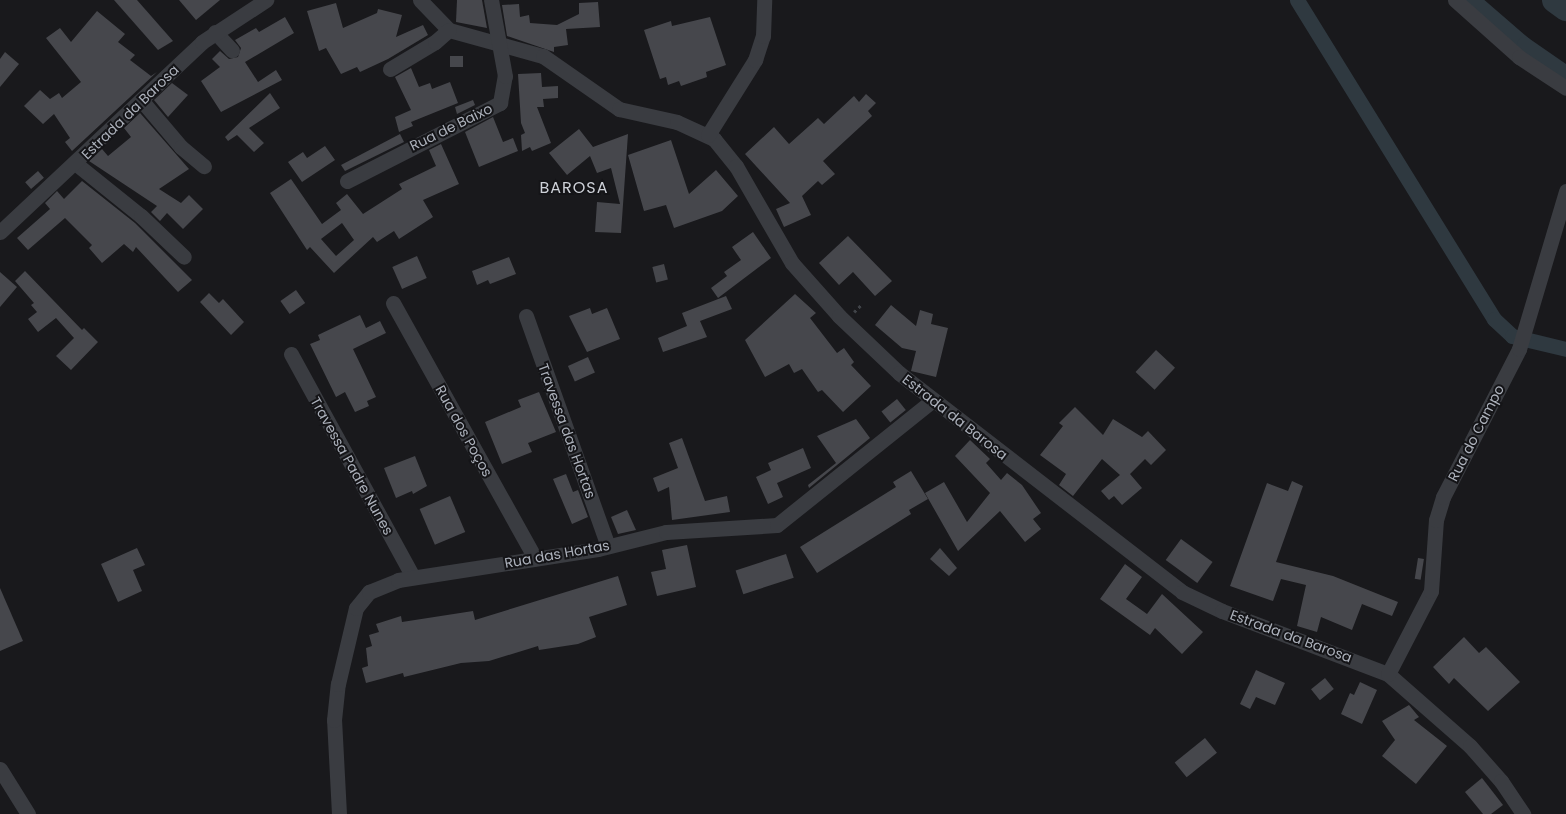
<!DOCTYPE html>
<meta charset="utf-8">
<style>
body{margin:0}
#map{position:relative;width:1566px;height:814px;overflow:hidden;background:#19191c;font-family:Poppins,sans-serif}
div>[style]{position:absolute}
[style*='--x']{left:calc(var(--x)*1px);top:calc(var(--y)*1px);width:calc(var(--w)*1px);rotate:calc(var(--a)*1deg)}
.canal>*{height:15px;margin:-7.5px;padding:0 7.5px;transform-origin:7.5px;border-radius:7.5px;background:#2f3940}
.river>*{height:26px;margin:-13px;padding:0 13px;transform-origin:13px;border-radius:13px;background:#2f3940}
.building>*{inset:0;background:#46474c;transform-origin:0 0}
.path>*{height:2.5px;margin-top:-1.25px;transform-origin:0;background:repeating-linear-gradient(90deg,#404348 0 2.5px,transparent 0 6.5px)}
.minor>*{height:15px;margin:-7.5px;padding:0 7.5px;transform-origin:7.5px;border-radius:7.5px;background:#3a3c41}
span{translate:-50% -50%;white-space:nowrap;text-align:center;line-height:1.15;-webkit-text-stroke:4px #141417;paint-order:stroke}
.street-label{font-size:14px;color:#acb1bb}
.quarter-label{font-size:16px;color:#cdd0d7;letter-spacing:1px}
</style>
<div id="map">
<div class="canal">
<div style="--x:1297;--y:0;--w:375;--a:58.3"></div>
<div style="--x:1494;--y:319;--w:25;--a:43"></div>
<div style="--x:1512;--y:336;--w:56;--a:13.5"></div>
<div style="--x:1473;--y:0;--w:67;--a:40.8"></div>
<div style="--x:1524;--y:44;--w:51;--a:34.6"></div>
</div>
<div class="river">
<div style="--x:1555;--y:0;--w:14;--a:36"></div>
</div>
<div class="building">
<div style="clip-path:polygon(114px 0,137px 0,173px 41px,158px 50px)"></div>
<div style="clip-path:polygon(179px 0,220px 0,196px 20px)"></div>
<div style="clip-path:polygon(457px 0,482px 0,487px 28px,456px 22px)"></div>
<div style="clip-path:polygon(598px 2px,600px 27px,566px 29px,568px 45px,554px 47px,554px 52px,507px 36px,502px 5px,519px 4px,520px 17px,529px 15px,530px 23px,557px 25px,579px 14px,579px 3px)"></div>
<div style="clip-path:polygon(336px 3px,343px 28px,377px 13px,378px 9px,402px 15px,396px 37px,423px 25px,428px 35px,388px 59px,360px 72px,357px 67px,341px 74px,326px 48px,319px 51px,307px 11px)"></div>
<div style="clip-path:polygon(97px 11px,125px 34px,118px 42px,135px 55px,130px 60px,151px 76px,157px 72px,72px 151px,65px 142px,70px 138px,54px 114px,43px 124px,24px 106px,40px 90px,50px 99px,59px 93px,62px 98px,81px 82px,46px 38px,60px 28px,71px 42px)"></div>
<div style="clip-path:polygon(285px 17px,294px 33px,245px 62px,258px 82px,276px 70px,282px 80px,221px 112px,201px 81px,220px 67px,212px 59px,220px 51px,229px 59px,238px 57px,241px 48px,235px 40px,256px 28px,259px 32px)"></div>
<div style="clip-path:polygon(710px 17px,726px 65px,706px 72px,707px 77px,681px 86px,679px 81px,668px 85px,666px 77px,660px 79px,644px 30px,671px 21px,672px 26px)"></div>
<div style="clip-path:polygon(5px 52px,19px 64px,0 87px,0 59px)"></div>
<div style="left:450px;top:56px;width:13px;height:11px"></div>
<div style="clip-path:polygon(411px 68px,419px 87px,430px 83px,432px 89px,450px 82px,458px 103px,411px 122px,413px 126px,399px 132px,395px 117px,411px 110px,395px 77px)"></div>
<div style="clip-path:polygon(541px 73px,542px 87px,558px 86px,558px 98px,543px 99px,544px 107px,537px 107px,551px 143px,532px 151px,530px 147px,522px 151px,521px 135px,525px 133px,521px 123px,518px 74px)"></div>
<div style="clip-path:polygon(172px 83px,188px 95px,168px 117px,154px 100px)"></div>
<div style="clip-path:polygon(270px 93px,280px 108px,249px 128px,264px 143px,254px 152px,237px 135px,228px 141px,225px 137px)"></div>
<div style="clip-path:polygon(866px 94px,876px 103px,868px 111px,872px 116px,823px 161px,835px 174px,822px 185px,818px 181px,802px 196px,811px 215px,784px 227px,776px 209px,790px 203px,745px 154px,774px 127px,789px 144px,818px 118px,824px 124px,854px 96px,859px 102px)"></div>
<div style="clip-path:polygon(473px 100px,475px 105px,457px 114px,455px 107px)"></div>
<div style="clip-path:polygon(140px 113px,189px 169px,159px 189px,181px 203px,189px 195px,203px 209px,183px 229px,167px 213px,160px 221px,151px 212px,157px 206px,89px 161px,102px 149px,108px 156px,131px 137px,124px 128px)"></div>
<div style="clip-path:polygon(493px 117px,503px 142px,513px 138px,518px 151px,479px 167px,465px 132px)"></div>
<div style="clip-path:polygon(579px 129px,593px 147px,628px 134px,621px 233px,595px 232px,597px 202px,620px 204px,611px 168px,597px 173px,590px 156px,567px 175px,549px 153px)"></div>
<div style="clip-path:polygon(400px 134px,404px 142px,345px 171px,341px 165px)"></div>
<div style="clip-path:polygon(671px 140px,689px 194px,716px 170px,738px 196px,722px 211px,674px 228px,666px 205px,644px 211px,628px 155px)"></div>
<div style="clip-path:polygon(evenodd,441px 144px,459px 184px,423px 200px,433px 217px,399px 239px,394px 231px,377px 242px,373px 237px,334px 273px,310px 247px,307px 250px,270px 193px,291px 179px,322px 224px,341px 210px,336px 203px,347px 194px,363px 214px,402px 189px,399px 184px,436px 166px,429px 150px,441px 144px,342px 223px,354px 240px,336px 256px,321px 239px,342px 223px)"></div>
<div style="clip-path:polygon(325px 146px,335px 160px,302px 182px,288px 162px,303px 152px,307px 158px)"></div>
<div style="left:38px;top:171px;width:9px;height:17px;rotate:49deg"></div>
<div style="clip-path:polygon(82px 181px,135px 223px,192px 280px,178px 292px,136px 247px,133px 252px,124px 244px,102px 263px,89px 248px,92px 245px,65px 218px,28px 250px,17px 238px,50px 209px,45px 203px,57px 191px,64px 199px)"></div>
<div style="clip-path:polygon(753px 232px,771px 258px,718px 298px,711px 288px,727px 276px,724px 272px,741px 260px,732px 247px)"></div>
<div style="clip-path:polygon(848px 236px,892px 281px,875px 296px,853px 272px,839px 285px,819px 263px)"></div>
<div style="left:417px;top:256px;width:24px;height:27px;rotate:66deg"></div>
<div style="clip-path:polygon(509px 257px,516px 274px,490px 284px,488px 280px,477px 285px,472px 271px)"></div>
<div style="left:664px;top:264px;width:16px;height:12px;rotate:76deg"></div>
<div style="clip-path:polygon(25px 271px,82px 330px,84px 328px,98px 342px,71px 370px,56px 356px,74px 338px,56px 318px,38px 332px,28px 319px,37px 312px,31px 305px,34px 303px,15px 281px)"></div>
<div style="clip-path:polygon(0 272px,17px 287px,0 307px)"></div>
<div style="left:296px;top:290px;width:16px;height:19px;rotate:55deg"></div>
<div style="clip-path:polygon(209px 293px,219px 303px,223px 299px,244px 322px,231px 335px,200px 302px)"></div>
<div style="clip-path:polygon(795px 294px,816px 313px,810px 318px,837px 353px,844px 348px,854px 362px,851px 365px,871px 386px,843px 412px,822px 390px,818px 392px,802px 369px,794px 373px,789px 364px,765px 377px,745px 340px)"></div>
<div style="clip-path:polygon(726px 296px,732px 309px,700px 321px,707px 337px,663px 352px,658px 338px,687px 326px,682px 313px)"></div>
<div style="clip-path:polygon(891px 305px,916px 326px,920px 310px,933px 314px,931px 324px,948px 328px,936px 377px,911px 371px,916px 351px,902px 348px,875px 325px)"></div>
<div style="clip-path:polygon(590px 308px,592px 314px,607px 308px,620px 339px,587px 352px,569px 316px)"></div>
<div style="clip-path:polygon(360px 315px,366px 328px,380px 321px,386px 333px,353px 349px,376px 397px,367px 401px,369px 406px,355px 412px,345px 392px,336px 397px,310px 344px,320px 340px,318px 335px)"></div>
<div style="left:1156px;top:350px;width:26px;height:30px;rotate:43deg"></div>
<div style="left:588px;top:357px;width:17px;height:22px;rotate:66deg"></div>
<div style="clip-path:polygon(539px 392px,556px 432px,528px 443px,532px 452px,502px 464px,485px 422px,521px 407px,518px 400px)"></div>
<div style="left:897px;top:399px;width:14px;height:20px;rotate:51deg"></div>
<div style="clip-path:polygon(1075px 407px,1103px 435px,1113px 419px,1142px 437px,1148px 431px,1166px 450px,1151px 465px,1145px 459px,1130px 474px,1142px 488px,1122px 505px,1114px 496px,1109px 500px,1101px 491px,1120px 475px,1102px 459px,1073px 496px,1059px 485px,1066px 474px,1040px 455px,1063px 426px,1059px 423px)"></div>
<div style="clip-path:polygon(856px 419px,870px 438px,809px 488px,808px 485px,836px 463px,817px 436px)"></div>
<div style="clip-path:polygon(682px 438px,705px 501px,727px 496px,730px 512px,672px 520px,669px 487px,658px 492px,653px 478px,678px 468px,669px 443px)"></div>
<div style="clip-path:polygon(970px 440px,990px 459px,986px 463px,1001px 480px,1007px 473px,1022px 485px,1041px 513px,1033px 519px,1041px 529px,1025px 542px,1000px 511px,958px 551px,925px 493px,944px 482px,967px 522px,990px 493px,955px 456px)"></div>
<div style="clip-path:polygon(803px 448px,811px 468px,777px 483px,783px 497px,768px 504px,756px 477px,771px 470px,768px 463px)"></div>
<div style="clip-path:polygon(415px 456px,427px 486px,413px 494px,412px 491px,396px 498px,384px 468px)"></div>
<div style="clip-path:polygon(911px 471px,928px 499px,909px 510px,911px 514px,817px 573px,800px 547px,896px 487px,893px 482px)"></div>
<div style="clip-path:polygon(566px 474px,573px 492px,578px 490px,588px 517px,572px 524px,553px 479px)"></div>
<div style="clip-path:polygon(1292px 481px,1303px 486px,1276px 562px,1333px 576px,1398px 602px,1392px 616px,1362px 604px,1352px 630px,1321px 617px,1317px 632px,1297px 626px,1306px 585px,1281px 579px,1273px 601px,1230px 586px,1267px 483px,1288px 491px)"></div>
<div style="left:450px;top:496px;width:39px;height:33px;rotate:67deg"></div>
<div style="clip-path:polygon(627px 510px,636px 530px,618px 534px,611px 517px)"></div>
<div style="left:1181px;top:539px;width:39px;height:26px;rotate:36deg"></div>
<div style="clip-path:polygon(687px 545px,696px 587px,657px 596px,651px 572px,666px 569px,662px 550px)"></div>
<div style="clip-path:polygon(137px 548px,145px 565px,133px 570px,142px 591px,118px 602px,101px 564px)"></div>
<div style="clip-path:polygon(940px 548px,957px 568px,949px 576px,930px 559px)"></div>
<div style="left:786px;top:554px;width:25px;height:53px;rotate:72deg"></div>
<div style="left:1418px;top:558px;width:6px;height:21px;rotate:9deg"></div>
<div style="clip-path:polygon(1125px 564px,1142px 577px,1126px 599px,1147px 614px,1162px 594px,1203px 632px,1182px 654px,1155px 628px,1150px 635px,1100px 599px)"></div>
<div style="clip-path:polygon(618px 576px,627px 605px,589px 617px,596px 637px,578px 644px,539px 650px,538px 646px,489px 661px,461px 663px,404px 677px,403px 673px,366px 683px,362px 668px,368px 666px,366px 648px,372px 646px,369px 635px,379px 632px,376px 624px,401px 616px,402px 622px,473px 611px,475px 620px)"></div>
<div style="clip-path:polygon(0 588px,23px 641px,0 651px)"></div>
<div style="clip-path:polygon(1464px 637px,1479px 653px,1486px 647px,1520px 682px,1488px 711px,1454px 678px,1449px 684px,1433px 667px)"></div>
<div style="clip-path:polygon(1256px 670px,1285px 683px,1275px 705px,1256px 697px,1250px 709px,1240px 704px)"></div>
<div style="left:1325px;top:678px;width:14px;height:18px;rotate:51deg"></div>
<div style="clip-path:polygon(1360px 682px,1377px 690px,1362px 724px,1341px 714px,1350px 693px,1354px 695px)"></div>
<div style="clip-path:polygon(1409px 705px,1419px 717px,1414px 720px,1447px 746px,1416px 784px,1382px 756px,1395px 740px,1382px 721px)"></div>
<div style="left:1205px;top:738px;width:19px;height:39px;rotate:51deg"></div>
<div style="clip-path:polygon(1482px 778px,1503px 805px,1491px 814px,1483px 814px,1465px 792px)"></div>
</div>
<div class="path">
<div style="--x:854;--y:312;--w:13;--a:-45"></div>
</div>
<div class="minor">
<div style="--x:420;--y:0;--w:42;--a:46"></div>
<div style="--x:449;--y:30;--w:98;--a:15.5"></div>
<div style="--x:543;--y:56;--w:93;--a:34.9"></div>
<div style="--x:619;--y:109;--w:59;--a:12.6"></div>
<div style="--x:677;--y:122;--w:41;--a:24.7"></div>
<div style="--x:714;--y:139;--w:35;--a:51"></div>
<div style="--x:736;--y:166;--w:112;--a:60"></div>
<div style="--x:792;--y:263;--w:71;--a:48.4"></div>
<div style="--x:839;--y:316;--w:83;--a:43.5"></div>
<div style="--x:899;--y:373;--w:358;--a:37.7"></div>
<div style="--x:1182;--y:592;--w:44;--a:25.4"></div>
<div style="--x:1222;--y:611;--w:178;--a:20.8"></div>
<div style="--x:1388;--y:674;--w:109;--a:41.3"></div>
<div style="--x:1470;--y:746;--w:47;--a:48.5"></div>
<div style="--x:1501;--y:781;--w:40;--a:56"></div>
<div style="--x:1455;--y:0;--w:86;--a:41.7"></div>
<div style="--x:1519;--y:57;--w:56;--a:33.4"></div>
<div style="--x:215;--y:32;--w:25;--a:47"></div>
<div style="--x:390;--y:69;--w:52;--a:-31"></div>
<div style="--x:435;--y:42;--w:18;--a:-41"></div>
<div style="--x:142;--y:101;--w:60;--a:49.7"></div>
<div style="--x:181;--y:147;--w:30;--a:40"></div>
<div style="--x:708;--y:135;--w:89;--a:-57.9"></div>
<div style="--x:755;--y:60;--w:25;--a:-72"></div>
<div style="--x:763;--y:36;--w:36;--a:-88"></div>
<div style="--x:75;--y:163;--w:85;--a:38.8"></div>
<div style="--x:141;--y:216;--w:59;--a:43.6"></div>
<div style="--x:347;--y:181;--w:172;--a:-27"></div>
<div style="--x:500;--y:103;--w:27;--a:-80"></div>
<div style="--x:505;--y:76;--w:77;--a:-100.4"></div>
<div style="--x:0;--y:232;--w:277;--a:-43.2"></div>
<div style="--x:202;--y:42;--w:77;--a:-33.3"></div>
<div style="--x:393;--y:303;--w:292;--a:60.9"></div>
<div style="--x:526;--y:316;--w:244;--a:70.4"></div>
<div style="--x:291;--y:354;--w:254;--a:61.3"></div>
<div style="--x:1388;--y:674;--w:93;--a:-62.6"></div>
<div style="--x:1431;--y:591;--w:71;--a:-86"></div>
<div style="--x:1436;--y:520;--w:24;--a:-73"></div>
<div style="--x:1443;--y:497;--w:166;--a:-62.8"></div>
<div style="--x:1519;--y:349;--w:165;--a:-73.4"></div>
<div style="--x:0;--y:769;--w:53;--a:58.1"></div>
<div style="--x:339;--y:814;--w:94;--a:-93"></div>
<div style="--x:334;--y:720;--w:36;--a:-84"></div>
<div style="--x:338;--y:684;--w:78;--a:-76.7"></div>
<div style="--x:356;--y:608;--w:21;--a:-51"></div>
<div style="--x:369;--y:592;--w:31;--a:-22"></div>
<div style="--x:398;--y:580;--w:202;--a:-8.8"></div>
<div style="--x:598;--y:549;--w:70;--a:-14"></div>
<div style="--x:666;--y:532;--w:111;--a:-3.6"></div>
<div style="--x:777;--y:525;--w:198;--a:-38.7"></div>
</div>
<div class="street-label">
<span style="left:130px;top:112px;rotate:-44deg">Estrada da Barosa</span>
<span style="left:451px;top:127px;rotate:-26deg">Rua de Baixo</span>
<span style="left:955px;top:417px;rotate:38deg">Estrada da Barosa</span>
<span style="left:464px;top:431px;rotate:61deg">Rua dos Poços</span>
<span style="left:567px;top:431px;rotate:70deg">Travessa das Hortas</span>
<span style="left:1476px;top:433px;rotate:-63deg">Rua do Campo</span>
<span style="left:352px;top:466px;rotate:61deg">Travessa Padre Nunes</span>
<span style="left:557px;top:554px;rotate:-10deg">Rua das Hortas</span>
<span style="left:1291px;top:636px;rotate:20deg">Estrada da Barosa</span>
</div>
<div class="quarter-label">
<span style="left:574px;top:188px">BAROSA</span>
</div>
</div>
